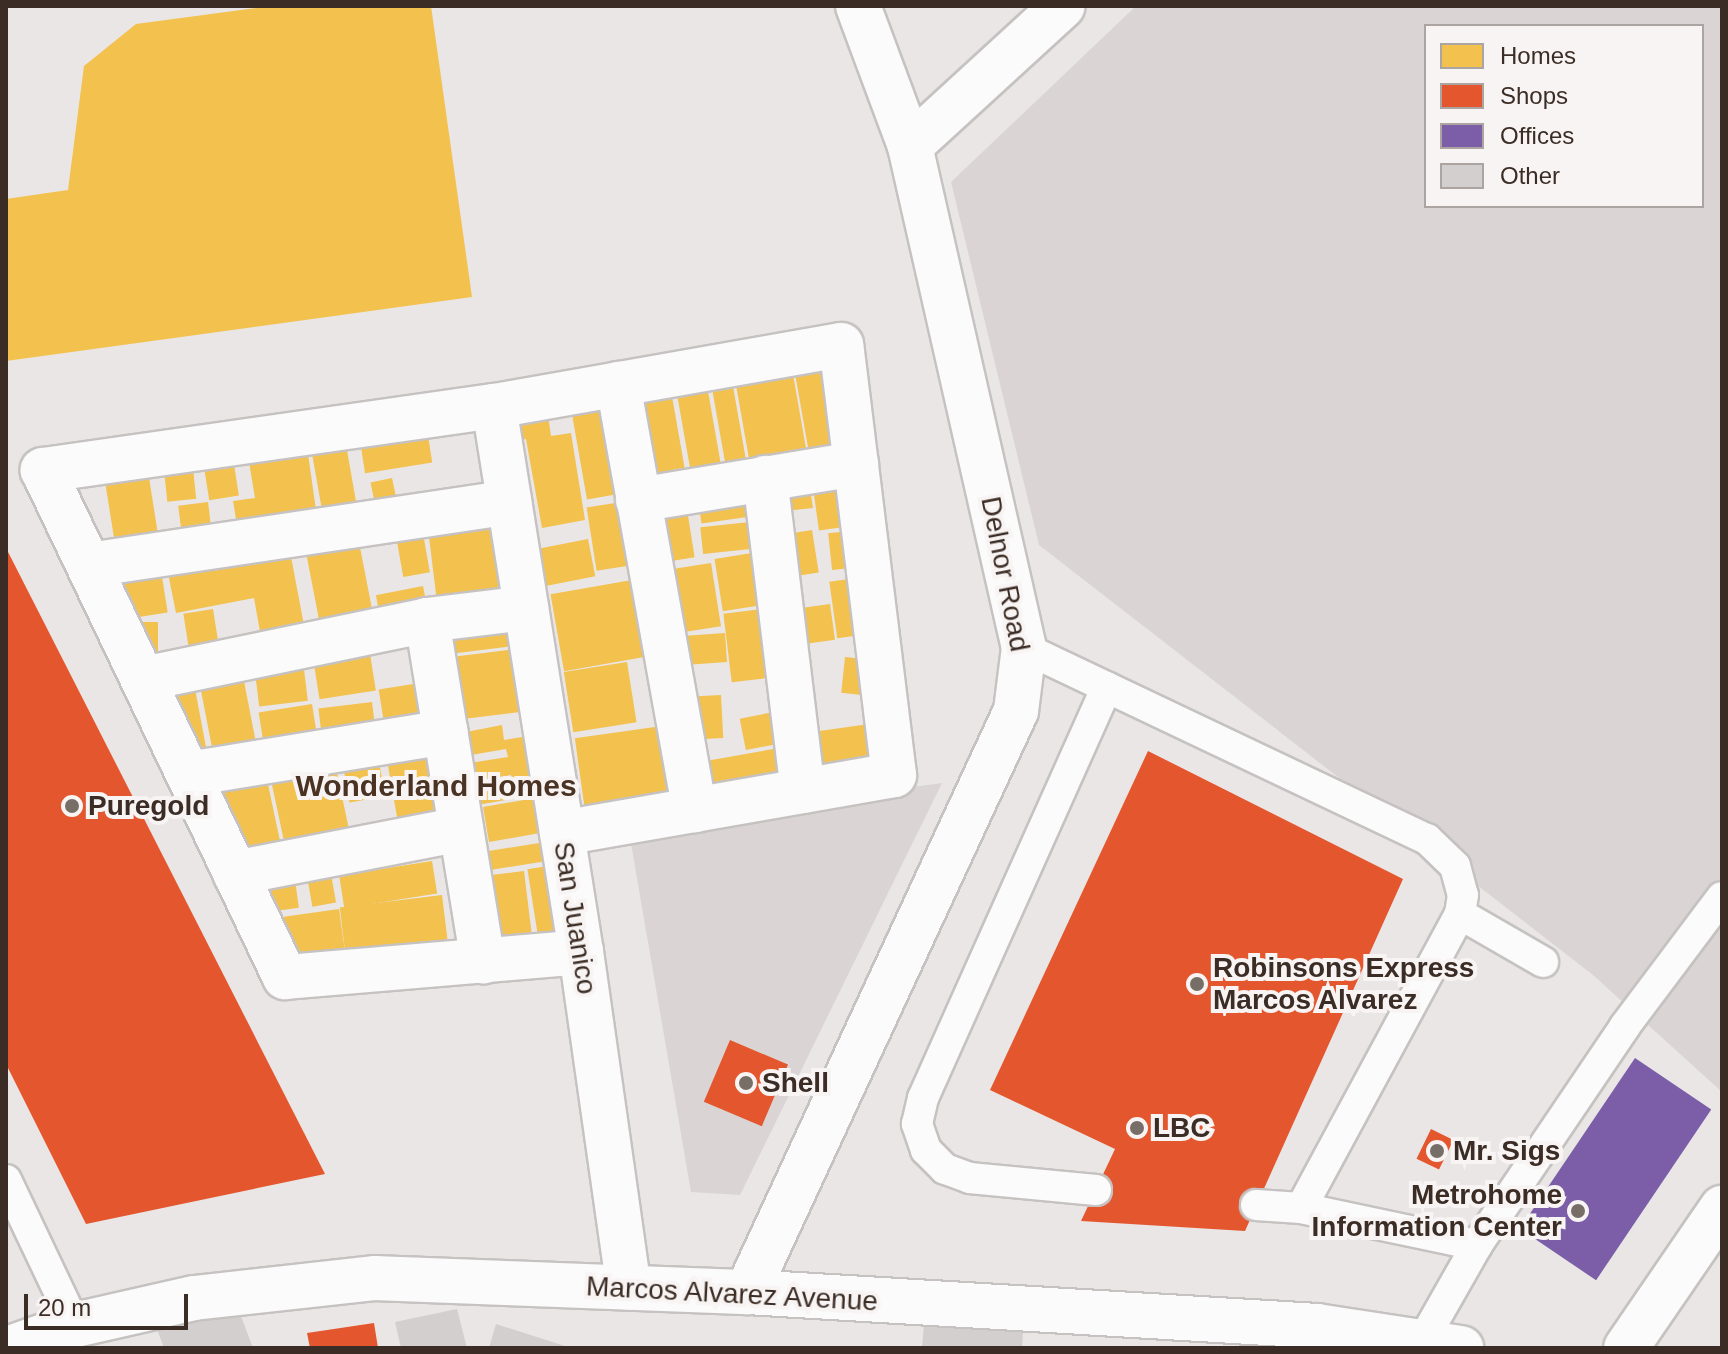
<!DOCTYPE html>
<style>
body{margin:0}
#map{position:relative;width:1728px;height:1354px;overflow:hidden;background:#e9e6e5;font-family:Helvetica,sans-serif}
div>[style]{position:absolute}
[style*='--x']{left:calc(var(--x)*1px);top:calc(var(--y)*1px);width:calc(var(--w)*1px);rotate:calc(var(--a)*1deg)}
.built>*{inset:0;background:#dad5d4}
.homes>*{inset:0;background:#f2c14e;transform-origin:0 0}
.shops>*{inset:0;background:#e4572e;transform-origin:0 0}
.offices>*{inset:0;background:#7b5ea7;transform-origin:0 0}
.building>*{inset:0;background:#d2cfce}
.roads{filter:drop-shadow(2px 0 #c5c2c1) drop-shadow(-2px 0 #c5c2c1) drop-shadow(0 2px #c5c2c1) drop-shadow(0 -2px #c5c2c1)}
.service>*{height:30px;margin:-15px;padding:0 15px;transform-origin:15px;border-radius:15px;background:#fcfbfb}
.minor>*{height:44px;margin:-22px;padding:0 22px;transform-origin:22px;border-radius:22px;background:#fcfbfb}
.tertiary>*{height:44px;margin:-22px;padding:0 22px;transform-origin:22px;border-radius:22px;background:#fcfbfb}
.secondary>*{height:44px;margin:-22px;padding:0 22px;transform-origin:22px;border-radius:22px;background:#fcfbfb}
.dots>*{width:22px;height:22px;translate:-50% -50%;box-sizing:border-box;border:4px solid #f8f4f3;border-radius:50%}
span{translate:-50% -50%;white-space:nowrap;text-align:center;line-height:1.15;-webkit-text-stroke:8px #f8f4f3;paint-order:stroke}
.street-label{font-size:28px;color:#3b2d25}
.poi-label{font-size:28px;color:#3b2d25;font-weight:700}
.left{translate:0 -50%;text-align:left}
.right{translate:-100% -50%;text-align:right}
.neighbourhood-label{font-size:30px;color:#4b3323;font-weight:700}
.frame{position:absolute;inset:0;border:8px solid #3b2d25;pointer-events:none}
.legend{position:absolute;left:1424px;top:24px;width:280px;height:184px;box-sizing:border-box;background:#f8f4f3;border:2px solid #aca4a1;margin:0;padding:10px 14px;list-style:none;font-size:24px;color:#3b2d25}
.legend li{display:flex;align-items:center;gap:16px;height:40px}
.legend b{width:40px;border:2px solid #aca4a1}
.scale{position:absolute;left:24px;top:1294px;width:164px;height:36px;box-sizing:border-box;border:4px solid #3b2d25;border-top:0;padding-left:10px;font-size:24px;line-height:28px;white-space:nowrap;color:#3b2d25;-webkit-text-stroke:6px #f8f4f3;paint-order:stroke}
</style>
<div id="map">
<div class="built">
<div style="clip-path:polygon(evenodd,1136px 6px,1722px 6px,1722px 1092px,1593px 975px,1039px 545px,951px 182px,1136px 6px,1426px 26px,1702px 26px,1702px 206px,1426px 206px,1426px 26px)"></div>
<div style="clip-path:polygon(942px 783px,740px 1195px,691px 1192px,628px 826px)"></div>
</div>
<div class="homes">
<div style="clip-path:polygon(272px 6px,431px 6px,472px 297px,6px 361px,6px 199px,68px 190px,84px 66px,136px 24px)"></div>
<div style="left:831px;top:359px;width:87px;height:38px;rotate:80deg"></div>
<div style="left:791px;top:363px;width:88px;height:58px;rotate:80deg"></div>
<div style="left:731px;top:375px;width:86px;height:21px;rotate:80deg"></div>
<div style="left:706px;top:380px;width:85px;height:31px;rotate:80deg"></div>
<div style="left:670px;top:385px;width:84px;height:40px;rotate:80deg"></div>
<div style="left:616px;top:399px;width:94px;height:46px;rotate:80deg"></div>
<div style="clip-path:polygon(546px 401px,551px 436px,571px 433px,585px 520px,542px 528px,526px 439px,515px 441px,509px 407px)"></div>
<div style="left:426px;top:423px;width:40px;height:68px;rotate:81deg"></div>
<div style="left:345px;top:439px;width:76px;height:35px;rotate:80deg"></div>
<div style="clip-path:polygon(307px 447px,318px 524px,239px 537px,233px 501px,255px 498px,248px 456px)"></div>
<div style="left:232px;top:452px;width:44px;height:30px;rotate:81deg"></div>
<div style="left:192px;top:459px;width:40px;height:29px;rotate:84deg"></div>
<div style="left:147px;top:465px;width:84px;height:44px;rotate:81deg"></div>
<div style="left:847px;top:471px;width:55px;height:36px;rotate:82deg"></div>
<div style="clip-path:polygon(808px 476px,813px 508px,775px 512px)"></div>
<div style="left:392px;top:478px;width:29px;height:22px;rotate:78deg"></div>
<div style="left:752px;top:488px;width:28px;height:55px;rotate:82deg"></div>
<div style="left:634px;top:500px;width:64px;height:48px;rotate:81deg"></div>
<div style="left:208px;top:502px;width:38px;height:30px;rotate:83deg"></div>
<div style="left:686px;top:503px;width:55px;height:39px;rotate:81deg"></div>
<div style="left:500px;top:516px;width:89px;height:73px;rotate:83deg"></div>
<div style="left:421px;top:522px;width:51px;height:27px;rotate:80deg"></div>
<div style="left:750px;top:522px;width:27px;height:50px;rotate:84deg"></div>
<div style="left:812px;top:530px;width:43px;height:36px;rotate:81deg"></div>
<div style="left:859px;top:530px;width:37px;height:31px;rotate:84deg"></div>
<div style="left:358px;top:537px;width:90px;height:54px;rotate:79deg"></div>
<div style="left:588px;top:539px;width:38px;height:52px;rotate:79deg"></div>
<div style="clip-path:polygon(289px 546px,306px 636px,262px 643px,254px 598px,176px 613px,167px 568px)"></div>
<div style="left:758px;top:552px;width:53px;height:44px;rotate:81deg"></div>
<div style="left:711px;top:563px;width:64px;height:42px;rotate:81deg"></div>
<div style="left:160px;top:564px;width:49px;height:51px;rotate:81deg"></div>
<div style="left:649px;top:577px;width:78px;height:100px;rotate:80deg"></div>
<div style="left:864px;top:577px;width:57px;height:35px;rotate:82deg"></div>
<div style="left:423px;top:586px;width:25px;height:48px;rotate:79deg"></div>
<div style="left:830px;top:604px;width:36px;height:45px;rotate:82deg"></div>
<div style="left:771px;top:608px;width:69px;height:48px;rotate:83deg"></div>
<div style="left:213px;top:609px;width:40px;height:30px;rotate:81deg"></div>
<div style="left:139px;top:622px;width:19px;height:38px"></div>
<div style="left:514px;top:630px;width:16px;height:67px;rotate:83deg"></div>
<div style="left:725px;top:633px;width:29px;height:46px;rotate:86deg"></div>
<div style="left:368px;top:641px;width:50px;height:57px;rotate:81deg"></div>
<div style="left:524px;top:648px;width:63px;height:67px;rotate:83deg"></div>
<div style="left:302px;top:653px;width:48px;height:49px;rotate:83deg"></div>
<div style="left:845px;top:657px;width:30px;height:36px;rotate:6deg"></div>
<div style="left:627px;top:662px;width:61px;height:64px;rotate:81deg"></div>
<div style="left:242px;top:671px;width:81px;height:44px;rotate:79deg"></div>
<div style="clip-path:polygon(193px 678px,208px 758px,187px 761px,151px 684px)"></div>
<div style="left:432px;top:681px;width:46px;height:54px;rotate:81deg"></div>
<div style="left:721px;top:695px;width:43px;height:29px;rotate:87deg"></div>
<div style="left:372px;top:702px;width:31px;height:54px;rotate:83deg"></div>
<div style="left:312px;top:704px;width:38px;height:54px;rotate:81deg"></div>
<div style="left:779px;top:711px;width:32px;height:40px;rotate:79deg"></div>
<div style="left:869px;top:724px;width:42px;height:66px;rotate:82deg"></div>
<div style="clip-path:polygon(502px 725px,504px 740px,541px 734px,557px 830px,489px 842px,483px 807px,535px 798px,515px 800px,511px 775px,466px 782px,463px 764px,508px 757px,506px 749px,465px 756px,461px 733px)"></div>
<div style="left:662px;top:726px;width:73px;height:88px;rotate:82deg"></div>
<div style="left:438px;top:744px;width:83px;height:53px;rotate:80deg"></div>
<div style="left:779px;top:748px;width:29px;height:80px;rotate:80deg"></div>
<div style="left:377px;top:751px;width:46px;height:36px;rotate:80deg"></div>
<div style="left:334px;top:759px;width:86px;height:66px;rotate:78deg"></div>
<div style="left:266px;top:775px;width:78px;height:48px;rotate:78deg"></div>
<div style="left:509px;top:777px;width:22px;height:48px;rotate:80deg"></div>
<div style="left:558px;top:840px;width:19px;height:73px;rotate:81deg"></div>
<div style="left:432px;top:861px;width:33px;height:94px;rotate:81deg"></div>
<div style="left:561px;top:864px;width:76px;height:34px;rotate:81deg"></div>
<div style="left:524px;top:871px;width:70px;height:31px;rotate:83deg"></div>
<div style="left:294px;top:873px;width:35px;height:42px;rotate:82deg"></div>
<div style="left:331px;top:874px;width:29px;height:24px;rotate:80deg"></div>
<div style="left:442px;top:895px;width:55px;height:103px;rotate:83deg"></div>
<div style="left:339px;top:909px;width:42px;height:59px;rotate:82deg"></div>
</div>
<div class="shops">
<div style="clip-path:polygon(6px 548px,325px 1174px,86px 1224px,6px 1064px)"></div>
<div style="clip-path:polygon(1148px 751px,1403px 879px,1245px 1231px,1081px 1221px,1115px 1149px,990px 1090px)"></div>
<div style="left:730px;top:1040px;width:63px;height:67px;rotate:23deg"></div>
<div style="left:1431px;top:1129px;width:25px;height:33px;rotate:26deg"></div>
<div style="clip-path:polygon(374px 1323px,378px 1348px,310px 1348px,307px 1333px)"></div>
</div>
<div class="offices">
<div style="left:1635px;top:1058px;width:92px;height:206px;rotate:34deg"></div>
</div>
<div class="building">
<div style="clip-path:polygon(235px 1300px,253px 1348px,164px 1348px,157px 1329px)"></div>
<div style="clip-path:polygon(457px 1309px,467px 1348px,401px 1348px,395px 1322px)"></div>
<div style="clip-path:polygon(496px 1324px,568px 1347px,568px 1348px,489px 1348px)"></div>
<div style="clip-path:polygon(924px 1324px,1023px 1331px,1022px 1348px,922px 1348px)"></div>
</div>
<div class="roads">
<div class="service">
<div style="--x:1024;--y:648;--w:446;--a:25.4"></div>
<div style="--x:1427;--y:839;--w:39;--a:44"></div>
<div style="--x:1455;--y:866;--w:30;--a:75"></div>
<div style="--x:1463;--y:895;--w:19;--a:99"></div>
<div style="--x:1460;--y:914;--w:334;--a:118.4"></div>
<div style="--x:1301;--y:1208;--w:180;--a:11.9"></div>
<div style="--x:1477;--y:1245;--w:109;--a:119.6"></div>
<div style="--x:1460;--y:914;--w:96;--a:30"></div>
<div style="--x:6;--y:1180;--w:161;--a:64.6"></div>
<div style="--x:1096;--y:1190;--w:127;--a:-174.6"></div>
<div style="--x:970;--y:1178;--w:27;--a:-160"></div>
<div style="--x:945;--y:1169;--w:27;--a:-135"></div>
<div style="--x:926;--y:1150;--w:28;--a:-109"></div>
<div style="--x:917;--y:1124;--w:27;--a:-77"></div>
<div style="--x:923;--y:1098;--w:450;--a:-65.9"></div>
<div style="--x:1256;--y:1205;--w:45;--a:3.8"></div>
<div style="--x:1477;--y:1245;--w:264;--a:-55.9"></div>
<div style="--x:1625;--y:1026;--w:161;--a:-53.1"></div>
</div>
<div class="minor">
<div style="--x:858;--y:6;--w:149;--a:69.6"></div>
<div style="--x:618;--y:384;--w:433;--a:79.8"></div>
<div style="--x:494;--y:406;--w:553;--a:80.95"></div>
<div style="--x:581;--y:952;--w:339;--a:81.9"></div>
<div style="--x:765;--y:478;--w:315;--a:83.1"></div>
<div style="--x:638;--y:500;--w:221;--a:-9.4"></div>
<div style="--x:89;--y:565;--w:425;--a:-8.5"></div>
<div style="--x:427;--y:620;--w:346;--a:80.7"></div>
<div style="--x:143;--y:679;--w:290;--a:-11.7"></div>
<div style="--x:427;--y:620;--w:100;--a:-6.9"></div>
<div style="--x:189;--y:774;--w:260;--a:-9.3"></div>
<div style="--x:562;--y:833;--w:337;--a:-9.9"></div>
<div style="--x:894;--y:775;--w:433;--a:-97"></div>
<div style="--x:841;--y:345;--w:352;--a:170"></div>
<div style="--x:494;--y:406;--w:456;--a:171.9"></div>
<div style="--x:43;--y:470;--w:562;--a:64.48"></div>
<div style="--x:285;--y:977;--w:297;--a:-4.8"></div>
<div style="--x:235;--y:873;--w:230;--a:-11"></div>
<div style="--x:1626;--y:1348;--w:170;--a:-55.6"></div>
</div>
<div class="tertiary">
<div style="--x:747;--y:1292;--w:640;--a:-65.16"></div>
<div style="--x:1016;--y:711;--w:64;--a:-82.8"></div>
<div style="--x:1024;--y:648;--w:515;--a:-102.79"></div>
<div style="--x:910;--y:146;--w:207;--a:-42.5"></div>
</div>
<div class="secondary">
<div style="--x:10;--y:1348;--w:69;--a:-19.5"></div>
<div style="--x:75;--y:1325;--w:122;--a:-12.8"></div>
<div style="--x:194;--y:1298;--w:183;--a:-6.3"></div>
<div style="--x:376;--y:1278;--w:371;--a:2.2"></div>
<div style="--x:747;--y:1292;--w:571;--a:3.41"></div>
<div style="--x:1317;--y:1326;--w:146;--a:8.7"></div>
</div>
</div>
<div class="dots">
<div style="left:72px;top:806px;background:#786e68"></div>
<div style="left:1197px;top:984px;background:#786e68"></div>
<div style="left:746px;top:1083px;background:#786e68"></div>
<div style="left:1137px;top:1128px;background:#786e68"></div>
<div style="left:1437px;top:1151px;background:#786e68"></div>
<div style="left:1578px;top:1211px;background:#786e68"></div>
</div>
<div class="street-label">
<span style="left:1005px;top:574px;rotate:79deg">Delnor Road</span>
<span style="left:575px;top:918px;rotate:81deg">San Juanico</span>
<span style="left:732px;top:1294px;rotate:3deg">Marcos Alvarez Avenue</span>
</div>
<div class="poi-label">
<span class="left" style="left:88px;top:806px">Puregold</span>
<span class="left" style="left:1213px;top:984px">Robinsons Express<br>Marcos Alvarez</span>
<span class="left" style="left:762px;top:1083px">Shell</span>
<span class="left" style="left:1153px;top:1128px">LBC</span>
<span class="left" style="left:1453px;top:1151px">Mr. Sigs</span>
<span class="right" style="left:1562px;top:1211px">Metrohome<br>Information Center</span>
</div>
<div class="neighbourhood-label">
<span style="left:436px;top:786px">Wonderland Homes</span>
</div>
<div class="frame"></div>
<ul class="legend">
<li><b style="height:22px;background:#f2c14e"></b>Homes</li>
<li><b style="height:22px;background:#e4572e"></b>Shops</li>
<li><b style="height:22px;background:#7b5ea7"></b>Offices</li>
<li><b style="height:22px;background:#d2cfce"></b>Other</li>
</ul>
<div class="scale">20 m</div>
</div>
